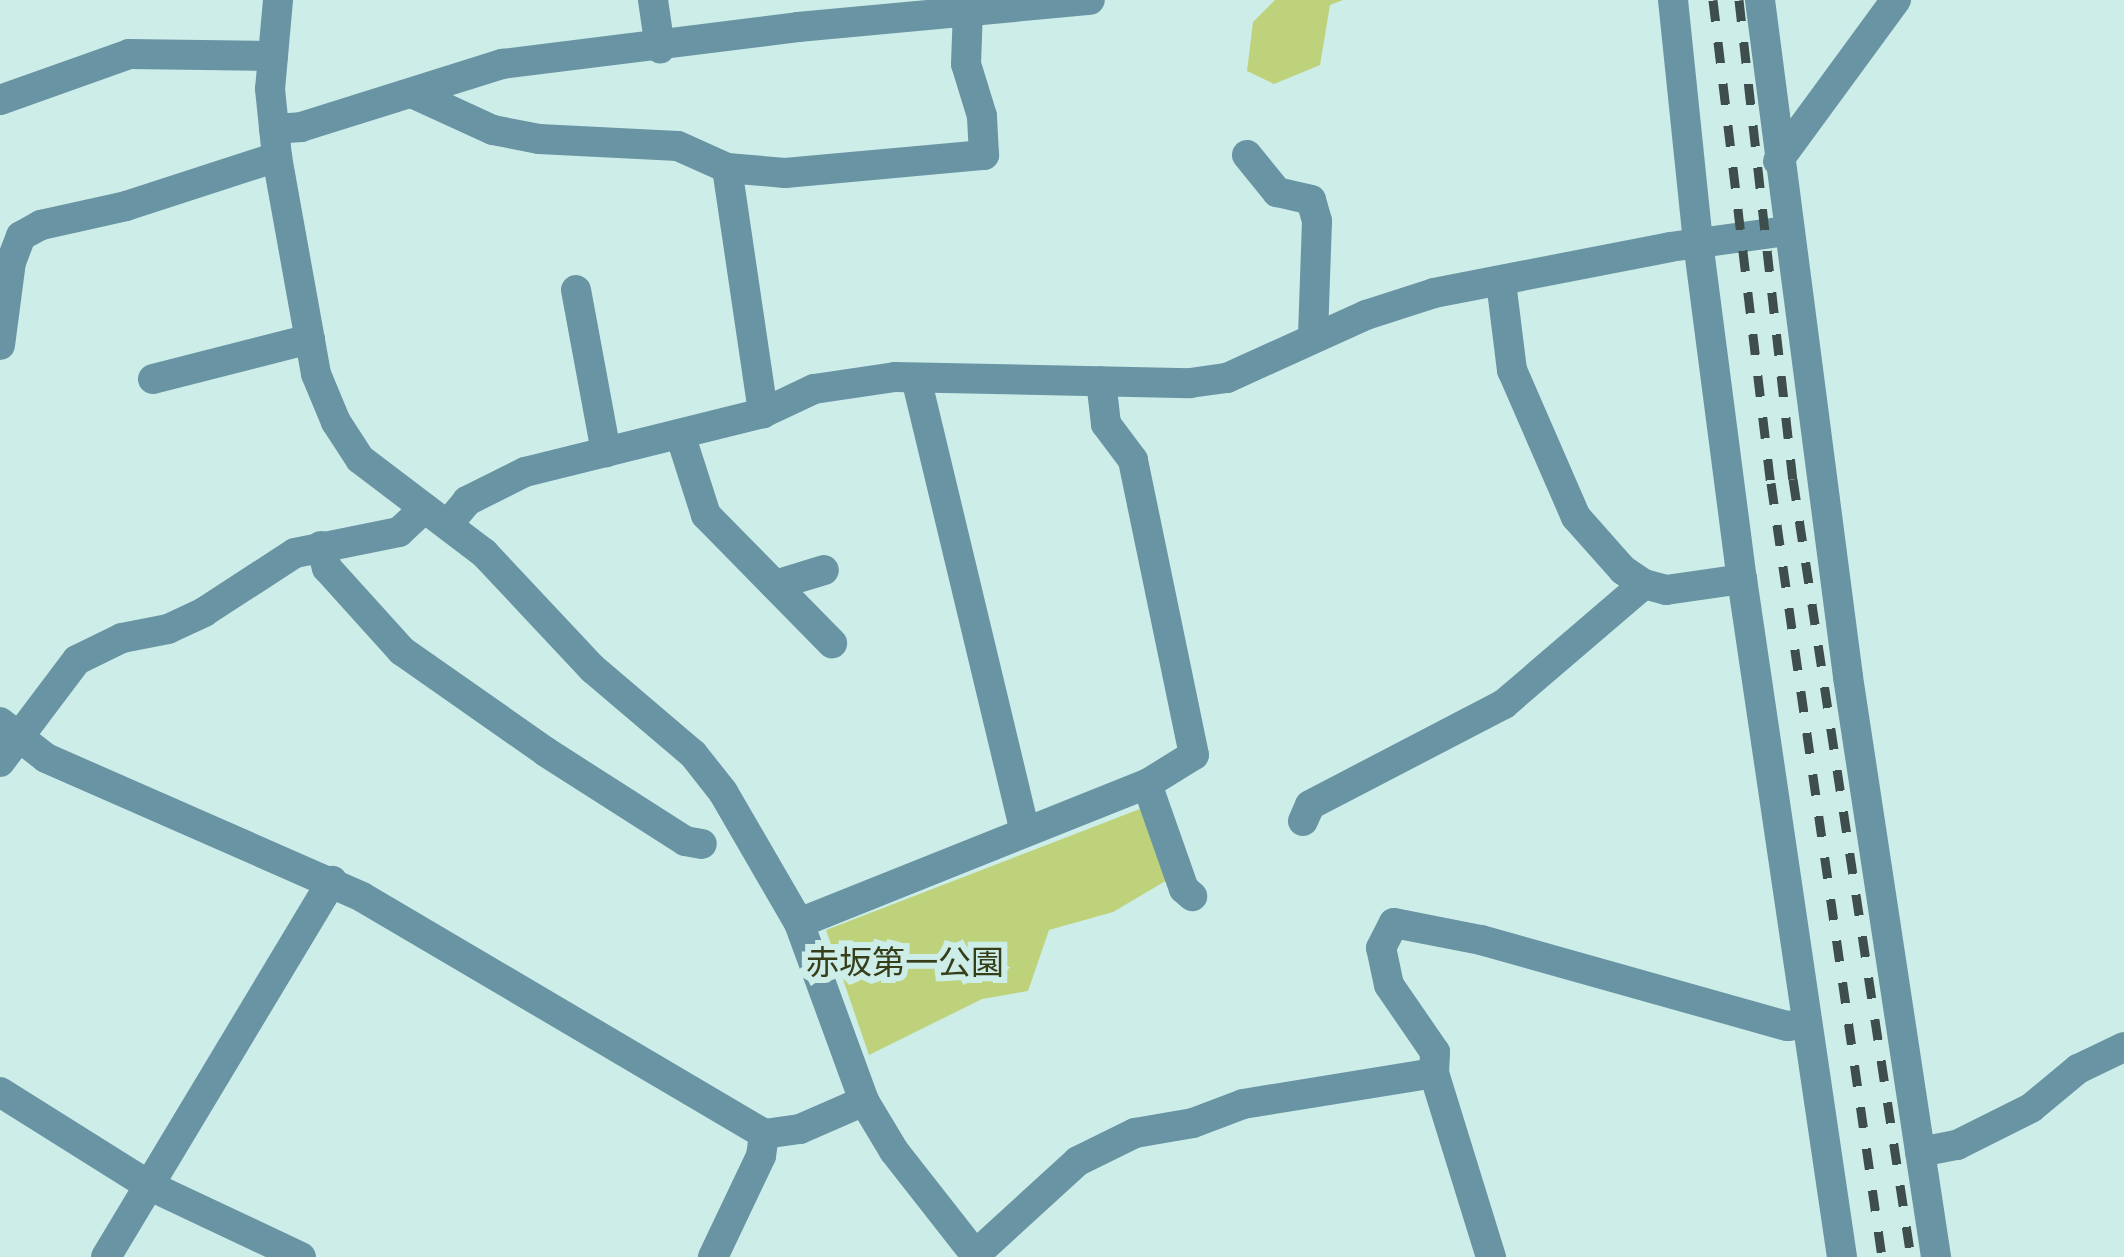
<!DOCTYPE html>
<meta charset="utf-8">
<style>
body{margin:0}
#map{position:relative;width:2124px;height:1257px;overflow:hidden;background:#cdede9;font-family:Overpass,"Noto Sans JP",sans-serif}
div>[style]{position:absolute}
[style*='--x']{left:calc(var(--x)*1px);top:calc(var(--y)*1px);width:calc(var(--w)*1px);rotate:calc(var(--a)*1deg)}
.green>*{inset:0;background:#bdd27b}
.minor>*{height:30px;margin:-15px;padding:0 15px;transform-origin:15px;border-radius:15px;background:#6994a4}
.rail>*{height:9px;margin-top:-4.5px;transform-origin:0;background:repeating-linear-gradient(90deg,#3d4e4c 0 21px,transparent 0 42px)}
span{translate:-50% -50%;white-space:nowrap;text-align:center;line-height:1.15;-webkit-text-stroke:12px #cdede9;paint-order:stroke}
.park-label{font-size:33px;color:#373f1a}
</style>
<div id="map">
<div class="green">
<div style="clip-path:polygon(1275px 0,1343px 0,1330px 5px,1320px 65px,1274px 84px,1247px 71px,1253px 22px)"></div>
<div style="clip-path:polygon(1145px 807px,1174px 876px,1113px 912px,1049px 930px,1028px 991px,982px 999px,869px 1055px,826px 930px)"></div>
</div>
<div class="minor">
<div style="--x:278;--y:0;--w:89;--a:95.1"></div>
<div style="--x:270;--y:89;--w:68;--a:84.1"></div>
<div style="--x:277;--y:157;--w:220;--a:79.8"></div>
<div style="--x:316;--y:374;--w:52;--a:67.4"></div>
<div style="--x:336;--y:422;--w:44;--a:57"></div>
<div style="--x:360;--y:459;--w:156;--a:37.2"></div>
<div style="--x:484;--y:553;--w:159;--a:46.8"></div>
<div style="--x:593;--y:669;--w:131;--a:40.4"></div>
<div style="--x:693;--y:754;--w:48;--a:51.7"></div>
<div style="--x:723;--y:792;--w:151;--a:59.9"></div>
<div style="--x:799;--y:923;--w:189;--a:69.9"></div>
<div style="--x:864;--y:1101;--w:58;--a:59"></div>
<div style="--x:894;--y:1151;--w:135;--a:51.9"></div>
<div style="--x:653;--y:0;--w:49;--a:81.7"></div>
<div style="--x:1673;--y:0;--w:243;--a:84.1"></div>
<div style="--x:1698;--y:242;--w:340;--a:82.6"></div>
<div style="--x:1742;--y:579;--w:685;--a:81.61"></div>
<div style="--x:1760;--y:0;--w:683;--a:82.59"></div>
<div style="--x:1848;--y:677;--w:587;--a:81.37"></div>
<div style="--x:412;--y:93;--w:89;--a:24.6"></div>
<div style="--x:493;--y:130;--w:47;--a:11.1"></div>
<div style="--x:539;--y:139;--w:139;--a:2.9"></div>
<div style="--x:678;--y:146;--w:54;--a:24.2"></div>
<div style="--x:727;--y:168;--w:58;--a:4.9"></div>
<div style="--x:785;--y:173;--w:200;--a:-5.2"></div>
<div style="--x:984;--y:155;--w:39;--a:-93"></div>
<div style="--x:982;--y:116;--w:54;--a:-107.1"></div>
<div style="--x:966;--y:64;--w:55;--a:-87.9"></div>
<div style="--x:0;--y:100;--w:137;--a:-19.6"></div>
<div style="--x:129;--y:54;--w:144;--a:0.8"></div>
<div style="--x:274;--y:129;--w:27;--a:-4"></div>
<div style="--x:301;--y:127;--w:211;--a:-17.4"></div>
<div style="--x:502;--y:64;--w:298;--a:-7.1"></div>
<div style="--x:798;--y:27;--w:293;--a:-5.3"></div>
<div style="--x:1247;--y:155;--w:48;--a:51"></div>
<div style="--x:1277;--y:192;--w:35;--a:13"></div>
<div style="--x:1311;--y:200;--w:22;--a:74"></div>
<div style="--x:1317;--y:221;--w:117;--a:92"></div>
<div style="--x:1778;--y:161;--w:200;--a:-53.8"></div>
<div style="--x:727;--y:168;--w:248;--a:81.6"></div>
<div style="--x:1501;--y:282;--w:89;--a:82.9"></div>
<div style="--x:1512;--y:370;--w:160;--a:66.5"></div>
<div style="--x:1576;--y:517;--w:71;--a:48.4"></div>
<div style="--x:1623;--y:570;--w:25;--a:34"></div>
<div style="--x:1644;--y:584;--w:23;--a:15"></div>
<div style="--x:1666;--y:590;--w:77;--a:-8.2"></div>
<div style="--x:576;--y:290;--w:165;--a:79.5"></div>
<div style="--x:0;--y:345;--w:84;--a:-82.5"></div>
<div style="--x:11;--y:262;--w:28;--a:-69"></div>
<div style="--x:21;--y:236;--w:23;--a:-29"></div>
<div style="--x:41;--y:225;--w:87;--a:-12.6"></div>
<div style="--x:126;--y:206;--w:159;--a:-18"></div>
<div style="--x:916;--y:378;--w:464;--a:76.5"></div>
<div style="--x:153;--y:379;--w:162;--a:-14.3"></div>
<div style="--x:680;--y:434;--w:85;--a:72.2"></div>
<div style="--x:706;--y:515;--w:180;--a:45.5"></div>
<div style="--x:448;--y:524;--w:30;--a:-50"></div>
<div style="--x:467;--y:501;--w:65;--a:-26.6"></div>
<div style="--x:525;--y:472;--w:245;--a:-13.9"></div>
<div style="--x:763;--y:413;--w:56;--a:-25.2"></div>
<div style="--x:814;--y:389;--w:82;--a:-8.4"></div>
<div style="--x:895;--y:377;--w:295;--a:1.2"></div>
<div style="--x:1190;--y:383;--w:37;--a:-8"></div>
<div style="--x:1227;--y:378;--w:153;--a:-24.4"></div>
<div style="--x:1366;--y:315;--w:71;--a:-17.9"></div>
<div style="--x:1434;--y:293;--w:240;--a:-11"></div>
<div style="--x:1670;--y:247;--w:118;--a:-7.8"></div>
<div style="--x:321;--y:546;--w:23;--a:75"></div>
<div style="--x:327;--y:568;--w:112;--a:47.9"></div>
<div style="--x:402;--y:651;--w:176;--a:35"></div>
<div style="--x:546;--y:752;--w:165;--a:32.6"></div>
<div style="--x:685;--y:841;--w:17;--a:10"></div>
<div style="--x:775;--y:585;--w:51;--a:-17"></div>
<div style="--x:0;--y:722;--w:58;--a:38"></div>
<div style="--x:46;--y:758;--w:345;--a:23.7"></div>
<div style="--x:362;--y:897;--w:467;--a:30.5"></div>
<div style="--x:0;--y:762;--w:128;--a:-53"></div>
<div style="--x:77;--y:660;--w:50;--a:-26.1"></div>
<div style="--x:122;--y:638;--w:47;--a:-11.1"></div>
<div style="--x:168;--y:629;--w:40;--a:-25"></div>
<div style="--x:204;--y:612;--w:108;--a:-33"></div>
<div style="--x:295;--y:553;--w:106;--a:-11.4"></div>
<div style="--x:399;--y:532;--w:35;--a:-43"></div>
<div style="--x:1147;--y:784;--w:111;--a:70.6"></div>
<div style="--x:1184;--y:889;--w:11;--a:41"></div>
<div style="--x:1303;--y:821;--w:17;--a:-66"></div>
<div style="--x:1310;--y:805;--w:219;--a:-27.5"></div>
<div style="--x:1504;--y:704;--w:184;--a:-40.6"></div>
<div style="--x:799;--y:923;--w:375;--a:-21.8"></div>
<div style="--x:1147;--y:784;--w:55;--a:-31.7"></div>
<div style="--x:1194;--y:755;--w:301;--a:-101.7"></div>
<div style="--x:1133;--y:460;--w:45;--a:-126.9"></div>
<div style="--x:1106;--y:424;--w:43;--a:-96.6"></div>
<div style="--x:1434;--y:1073;--w:21;--a:-87"></div>
<div style="--x:1435;--y:1052;--w:81;--a:-124.5"></div>
<div style="--x:1389;--y:985;--w:38;--a:-102"></div>
<div style="--x:1381;--y:948;--w:28;--a:-63"></div>
<div style="--x:1394;--y:923;--w:89;--a:11.1"></div>
<div style="--x:1481;--y:940;--w:318;--a:15.7"></div>
<div style="--x:1787;--y:1026;--w:20;--a:-6"></div>
<div style="--x:0;--y:1092;--w:175;--a:32.1"></div>
<div style="--x:148;--y:1185;--w:169;--a:25.2"></div>
<div style="--x:1920;--y:1152;--w:38;--a:-11"></div>
<div style="--x:1957;--y:1145;--w:83;--a:-26.6"></div>
<div style="--x:2031;--y:1108;--w:61;--a:-39.7"></div>
<div style="--x:2078;--y:1069;--w:51;--a:-25.6"></div>
<div style="--x:975;--y:1255;--w:139;--a:-42.4"></div>
<div style="--x:1078;--y:1161;--w:64;--a:-26.2"></div>
<div style="--x:1135;--y:1133;--w:59;--a:-9.8"></div>
<div style="--x:1193;--y:1123;--w:53;--a:-20.8"></div>
<div style="--x:1243;--y:1104;--w:193;--a:-9.2"></div>
<div style="--x:1434;--y:1073;--w:193;--a:72.8"></div>
<div style="--x:106;--y:1257;--w:439;--a:-59"></div>
<div style="--x:713;--y:1257;--w:112;--a:-64.6"></div>
<div style="--x:761;--y:1156;--w:22;--a:-82"></div>
<div style="--x:764;--y:1134;--w:36;--a:-8"></div>
<div style="--x:800;--y:1129;--w:70;--a:-23.6"></div>
</div>
<div class="rail">
<div style="--x:1713;--y:0;--w:486;--a:83.2"></div>
<div style="--x:1771;--y:483;--w:782;--a:81.84"></div>
<div style="--x:1739;--y:0;--w:482;--a:83.6"></div>
<div style="--x:1793;--y:479;--w:787;--a:81.38"></div>
</div>
<div class="park-label">
<span style="left:905px;top:967px">赤坂第一公園</span>
</div>
</div>
